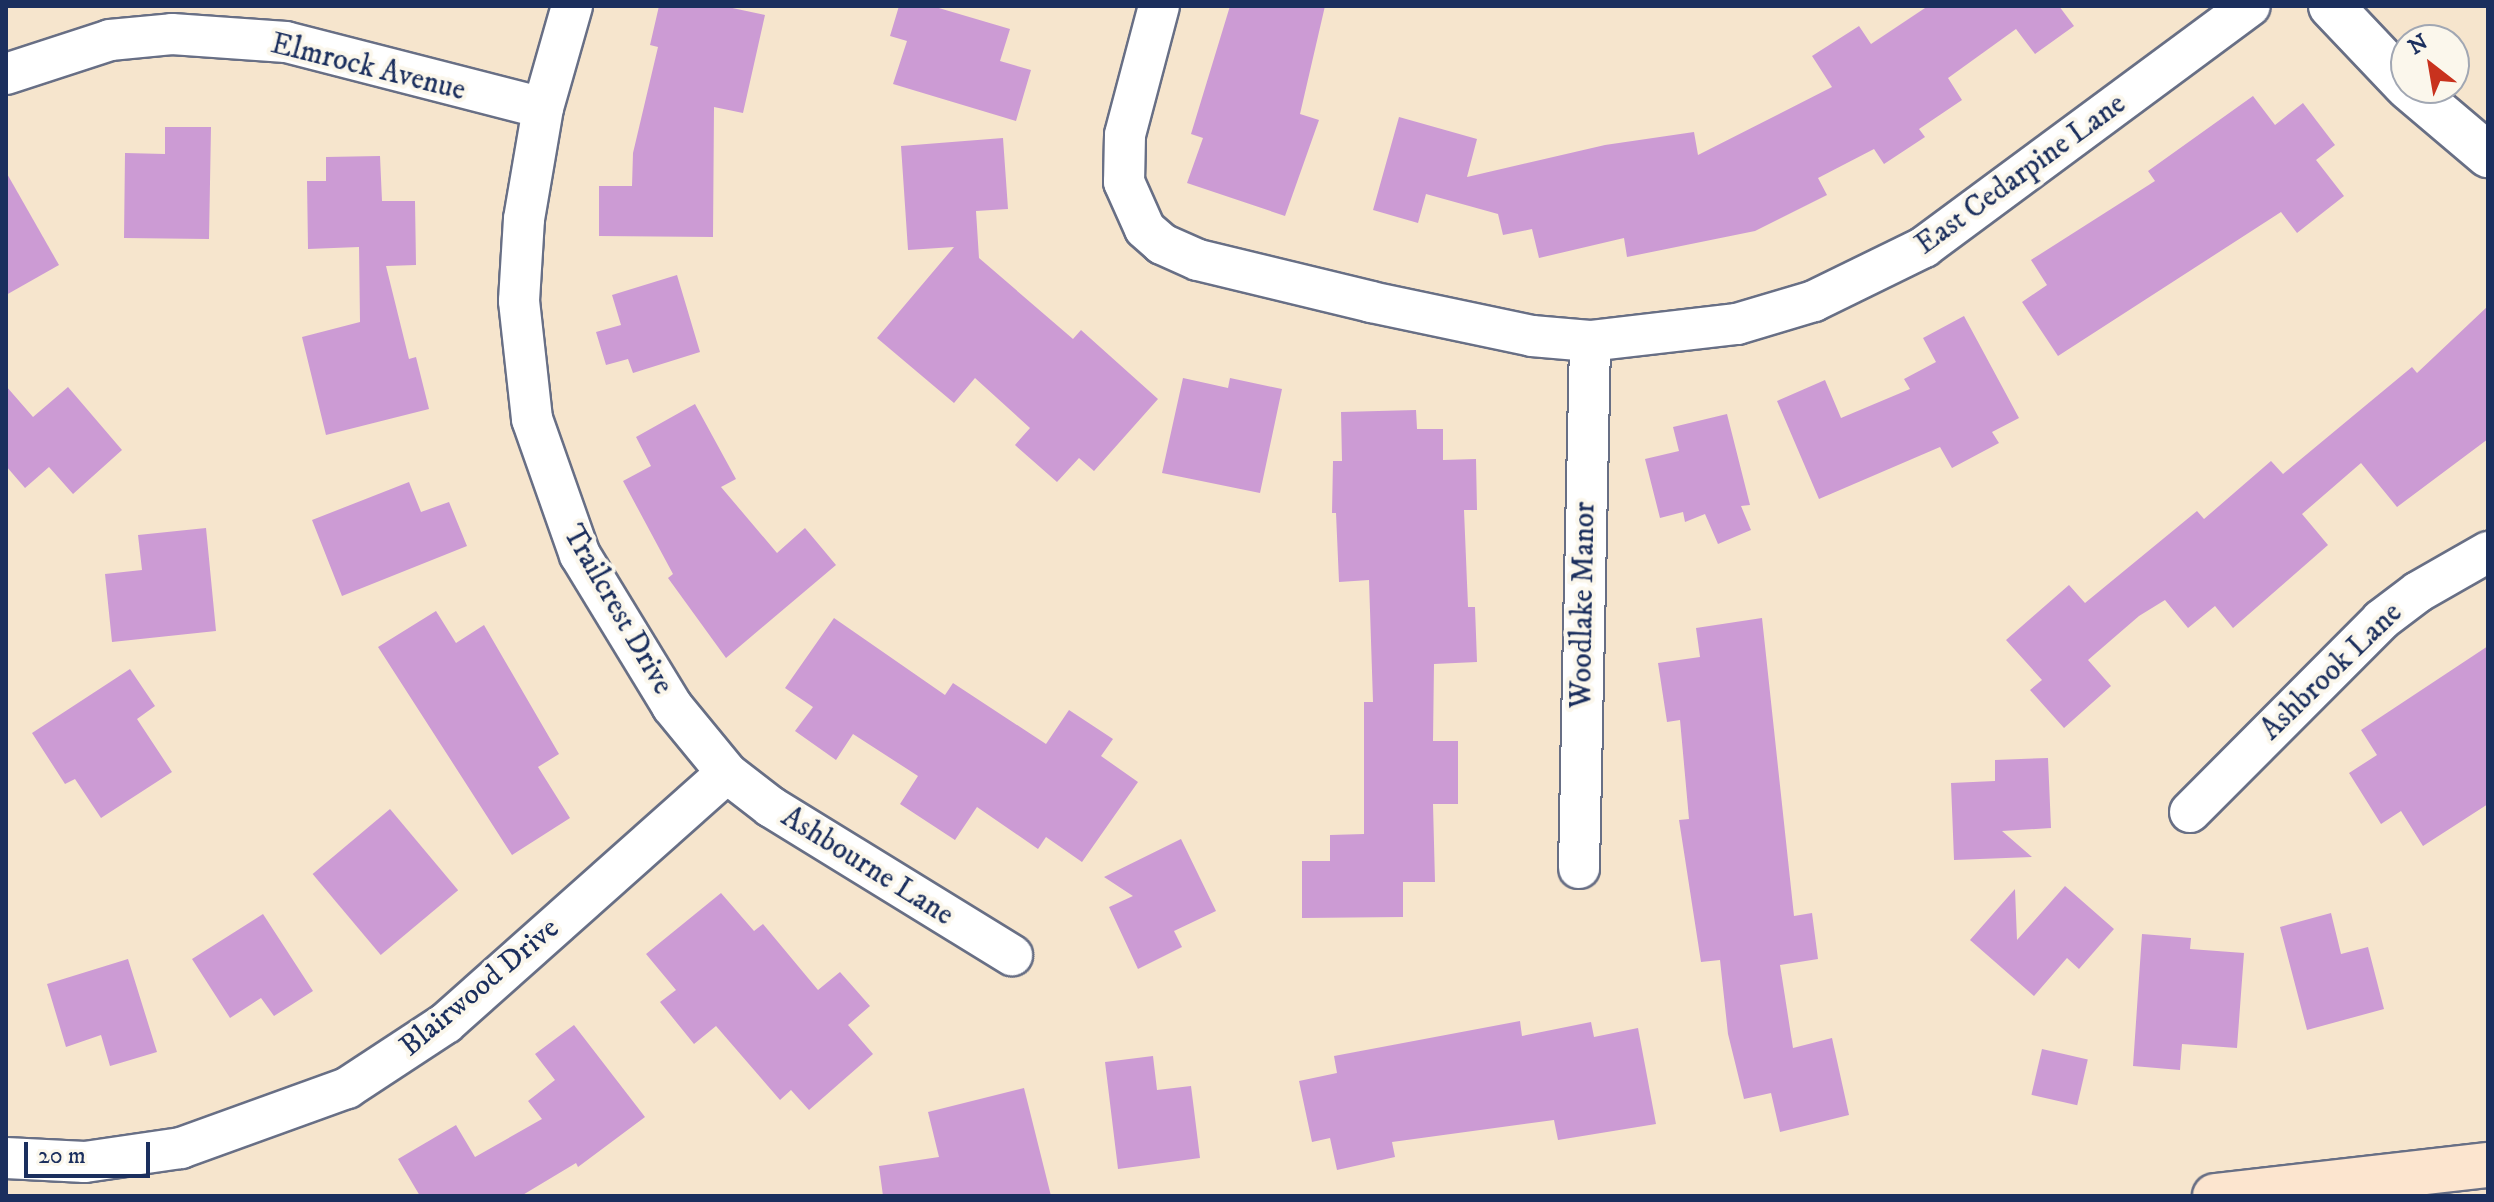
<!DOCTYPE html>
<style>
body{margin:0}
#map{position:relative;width:2494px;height:1202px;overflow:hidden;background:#f6e5cd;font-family:"IM FELL DW Pica",serif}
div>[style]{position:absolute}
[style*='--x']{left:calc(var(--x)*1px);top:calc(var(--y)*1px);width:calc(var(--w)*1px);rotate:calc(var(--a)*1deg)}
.building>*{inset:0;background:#cc9bd4;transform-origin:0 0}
.roads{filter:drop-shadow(2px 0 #686f85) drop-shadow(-2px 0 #686f85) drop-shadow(0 2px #686f85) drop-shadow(0 -2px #686f85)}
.minor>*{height:40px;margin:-20px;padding:0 20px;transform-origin:20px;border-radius:20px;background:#fff}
.tertiary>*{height:44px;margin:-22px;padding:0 22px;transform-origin:22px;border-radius:22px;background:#fff}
.secondary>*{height:44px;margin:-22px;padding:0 22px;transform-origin:22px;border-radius:22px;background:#fce5cf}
span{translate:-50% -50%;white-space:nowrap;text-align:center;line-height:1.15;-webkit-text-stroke:8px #fbf7ec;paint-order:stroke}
.street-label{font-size:30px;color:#1b2f5e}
.frame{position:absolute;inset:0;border:8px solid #1b2f5e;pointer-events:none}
.north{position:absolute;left:2390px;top:24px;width:80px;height:80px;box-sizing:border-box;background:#fbf7ec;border:2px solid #a1a7b3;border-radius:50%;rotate:329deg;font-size:22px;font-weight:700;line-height:32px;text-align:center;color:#1b2f5e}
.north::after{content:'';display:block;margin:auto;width:28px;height:36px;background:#c8321e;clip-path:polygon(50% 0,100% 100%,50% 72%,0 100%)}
.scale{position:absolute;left:24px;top:1142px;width:126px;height:36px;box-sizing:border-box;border:4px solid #1b2f5e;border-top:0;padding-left:10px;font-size:24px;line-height:28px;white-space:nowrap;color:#1b2f5e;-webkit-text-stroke:6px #fbf7ec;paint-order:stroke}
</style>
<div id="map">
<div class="building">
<div style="clip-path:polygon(659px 6px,723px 6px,765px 15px,743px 113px,714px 107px,713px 237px,599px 236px,599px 186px,632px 186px,633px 153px,658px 47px,650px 45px)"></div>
<div style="clip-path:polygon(899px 6px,932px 6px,1010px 29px,1000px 61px,1031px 70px,1016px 121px,893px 84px,907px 41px,890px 36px)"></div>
<div style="clip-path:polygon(1230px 6px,1325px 6px,1300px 114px,1319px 120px,1285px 216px,1187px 183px,1203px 138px,1191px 134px)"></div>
<div style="clip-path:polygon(1928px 6px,2059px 6px,2074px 26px,2035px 54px,2016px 29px,1948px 78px,1962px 100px,1919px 129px,1925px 137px,1884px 164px,1874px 149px,1818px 178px,1827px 195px,1755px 231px,1627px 257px,1624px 238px,1539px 258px,1532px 229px,1503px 235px,1498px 214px,1426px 194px,1418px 223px,1373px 210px,1399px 117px,1477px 139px,1467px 177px,1605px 145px,1694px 132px,1698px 155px,1832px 87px,1812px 56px,1859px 26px,1871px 44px)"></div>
<div style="clip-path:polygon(2253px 96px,2275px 125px,2303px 103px,2335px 145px,2316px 160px,2344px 196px,2297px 233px,2281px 212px,2058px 356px,2022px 302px,2047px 285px,2031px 260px,2155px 181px,2148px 171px)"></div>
<div style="clip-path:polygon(165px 127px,211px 127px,209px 239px,124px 238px,125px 153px,165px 154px)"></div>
<div style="clip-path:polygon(1003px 138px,1008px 209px,976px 211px,979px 258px,1073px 339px,1081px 330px,1158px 399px,1094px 471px,1079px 458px,1057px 482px,1015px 445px,1030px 428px,975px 378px,954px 403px,877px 338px,954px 247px,908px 250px,901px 146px)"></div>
<div style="clip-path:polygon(380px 156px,382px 201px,415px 201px,416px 265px,386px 266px,409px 359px,416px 357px,429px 409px,326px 435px,302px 337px,360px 322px,359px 247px,308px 249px,307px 181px,326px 181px,326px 157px)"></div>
<div style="clip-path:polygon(6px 172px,59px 265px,6px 295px)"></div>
<div style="clip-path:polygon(677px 275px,700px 352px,633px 373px,628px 359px,606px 365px,596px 332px,621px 325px,612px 295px)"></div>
<div style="clip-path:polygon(2488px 306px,2488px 439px,2397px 507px,2361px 463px,2302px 514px,2328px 545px,2233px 628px,2215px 606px,2188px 628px,2165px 600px,2139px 616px,2088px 660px,2111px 686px,2064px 728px,2030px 690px,2042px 680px,2006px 640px,2069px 585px,2085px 603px,2197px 511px,2204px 519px,2271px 461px,2283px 474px,2412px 367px,2417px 373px)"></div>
<div style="clip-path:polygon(1964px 316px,2019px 418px,1992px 432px,1999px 443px,1952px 468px,1940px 447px,1819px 499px,1777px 401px,1825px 380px,1841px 418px,1910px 389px,1904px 379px,1936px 362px,1923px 338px)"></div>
<div style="clip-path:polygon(1183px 378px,1228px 388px,1230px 378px,1282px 389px,1260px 493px,1162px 473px)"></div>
<div style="clip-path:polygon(6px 386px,33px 417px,68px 387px,122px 450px,73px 494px,49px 467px,25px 488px,6px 466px)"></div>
<div style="clip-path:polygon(695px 404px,736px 479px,721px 487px,777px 553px,805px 528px,836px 565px,726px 658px,668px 578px,673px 574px,623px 481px,651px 466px,636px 437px)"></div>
<div style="clip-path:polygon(1416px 410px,1417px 429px,1443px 429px,1443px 460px,1476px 459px,1477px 510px,1464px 510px,1468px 607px,1475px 607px,1477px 662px,1434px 664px,1433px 741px,1458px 741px,1458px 804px,1433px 804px,1435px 882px,1403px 882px,1403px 917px,1302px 918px,1302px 861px,1330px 861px,1330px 835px,1364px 834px,1364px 702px,1373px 702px,1369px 580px,1339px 582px,1336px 513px,1332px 513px,1333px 461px,1342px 461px,1341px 412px)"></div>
<div style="clip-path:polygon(1727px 414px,1750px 505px,1741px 506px,1751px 530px,1718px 544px,1705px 514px,1685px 522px,1683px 512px,1660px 518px,1645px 459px,1679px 451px,1673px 427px)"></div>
<div style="clip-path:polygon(409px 482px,421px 512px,449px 502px,467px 546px,342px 596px,312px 520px)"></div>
<div style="clip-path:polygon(206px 528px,216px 631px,112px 642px,105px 574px,142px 570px,138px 535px)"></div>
<div style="clip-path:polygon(436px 611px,456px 643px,484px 625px,559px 754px,538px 767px,570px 818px,512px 855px,378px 647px)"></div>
<div style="clip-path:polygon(834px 618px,945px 695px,953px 683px,1046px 744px,1069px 710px,1113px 739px,1101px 756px,1138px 782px,1082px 862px,1046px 837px,1038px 849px,977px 807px,955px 840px,900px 804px,918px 776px,853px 734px,836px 760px,795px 731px,813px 707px,785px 688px)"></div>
<div style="clip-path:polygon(1762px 618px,1794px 916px,1812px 913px,1818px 959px,1780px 965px,1793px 1048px,1832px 1038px,1849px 1115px,1780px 1132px,1771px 1093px,1744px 1099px,1728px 1034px,1720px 960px,1701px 962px,1679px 820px,1689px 819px,1680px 720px,1667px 722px,1658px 663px,1700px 657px,1696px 628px)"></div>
<div style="clip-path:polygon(2488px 646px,2488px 804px,2423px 846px,2401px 811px,2381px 824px,2349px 773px,2377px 755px,2361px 730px)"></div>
<div style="clip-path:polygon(130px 669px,155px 706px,137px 719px,172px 772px,101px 818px,75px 779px,65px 784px,32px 733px)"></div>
<div style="clip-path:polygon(2048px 758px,2051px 828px,2002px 831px,2032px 857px,1954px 860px,1951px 783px,1995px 781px,1995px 760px)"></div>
<div style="left:390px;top:809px;width:106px;height:101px;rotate:50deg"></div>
<div style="clip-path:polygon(1181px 839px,1216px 911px,1174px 931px,1182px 947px,1138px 969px,1109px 907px,1133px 896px,1104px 877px)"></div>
<div style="clip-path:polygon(2065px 886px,2114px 929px,2079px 969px,2067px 958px,2034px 996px,1970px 940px,2015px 889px,2017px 940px)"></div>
<div style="clip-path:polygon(721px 893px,754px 931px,763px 924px,818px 990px,840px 972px,870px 1006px,848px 1025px,873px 1054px,809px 1110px,791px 1090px,780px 1100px,716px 1026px,694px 1044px,660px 1002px,676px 990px,646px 954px)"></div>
<div style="clip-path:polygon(2331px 913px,2341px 954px,2368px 947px,2384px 1009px,2307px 1030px,2280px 927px)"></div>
<div style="clip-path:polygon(263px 914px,313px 991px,274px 1016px,261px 998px,230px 1018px,192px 959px)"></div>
<div style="clip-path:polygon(2142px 934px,2191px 938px,2190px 949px,2244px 953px,2237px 1048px,2182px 1044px,2180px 1070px,2133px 1066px)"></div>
<div style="clip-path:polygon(128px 959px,157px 1052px,110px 1066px,101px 1035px,66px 1047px,47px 984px)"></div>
<div style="clip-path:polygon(1520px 1021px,1522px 1036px,1591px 1022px,1594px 1037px,1638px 1028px,1656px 1124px,1558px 1140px,1554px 1120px,1392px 1142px,1395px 1157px,1337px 1170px,1330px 1138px,1312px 1142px,1299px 1081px,1337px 1073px,1334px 1056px)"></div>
<div style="clip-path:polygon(574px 1025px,645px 1117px,578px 1167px,576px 1163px,521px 1196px,420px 1196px,398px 1159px,456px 1125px,475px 1157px,542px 1119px,528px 1101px,555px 1080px,535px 1054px)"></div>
<div style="left:2042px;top:1049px;width:47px;height:47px;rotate:13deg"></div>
<div style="clip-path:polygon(1153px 1056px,1157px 1090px,1191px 1086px,1200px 1158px,1118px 1169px,1105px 1062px)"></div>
<div style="clip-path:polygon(1024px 1088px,1051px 1196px,883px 1196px,879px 1166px,939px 1157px,928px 1112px)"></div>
</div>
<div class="roads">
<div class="minor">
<div style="--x:572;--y:6;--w:106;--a:105.9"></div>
<div style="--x:543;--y:108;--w:113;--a:99.7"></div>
<div style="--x:524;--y:219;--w:82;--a:93.5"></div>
<div style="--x:519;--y:301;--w:119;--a:83.7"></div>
<div style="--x:532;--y:419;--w:144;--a:70.6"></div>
<div style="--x:580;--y:555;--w:177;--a:58.6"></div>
<div style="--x:672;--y:706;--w:87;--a:50.6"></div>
<div style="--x:727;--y:773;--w:56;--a:37.7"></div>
<div style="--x:771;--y:807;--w:283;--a:31.6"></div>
<div style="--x:1159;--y:6;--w:133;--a:104.8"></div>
<div style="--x:1125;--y:135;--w:47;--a:91.2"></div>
<div style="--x:1124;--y:182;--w:51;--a:65.9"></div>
<div style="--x:1145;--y:229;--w:23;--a:41"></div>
<div style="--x:1162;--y:244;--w:39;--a:24"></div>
<div style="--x:1198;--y:260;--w:178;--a:13.6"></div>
<div style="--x:1371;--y:302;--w:165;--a:11.9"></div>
<div style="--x:1532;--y:336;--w:58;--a:4.9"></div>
<div style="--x:1590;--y:341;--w:148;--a:-6.6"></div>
<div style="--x:1737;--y:324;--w:80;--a:-16.6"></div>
<div style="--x:1814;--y:301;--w:123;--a:-26.1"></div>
<div style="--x:1924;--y:247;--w:405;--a:-36.5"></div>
<div style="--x:6;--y:74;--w:109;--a:-18.1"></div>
<div style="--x:110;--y:40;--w:62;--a:-5.5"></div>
<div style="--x:172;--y:34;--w:114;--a:4"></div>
<div style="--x:286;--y:42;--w:265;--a:14.4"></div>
<div style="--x:2190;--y:812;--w:271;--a:-45.1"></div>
<div style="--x:2381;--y:620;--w:46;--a:-37.1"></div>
<div style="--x:2418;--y:592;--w:81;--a:-29.7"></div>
<div style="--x:1579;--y:868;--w:527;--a:-88.8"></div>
<div style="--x:6;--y:1158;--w:79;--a:2.9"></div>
<div style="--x:85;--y:1162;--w:97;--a:-8.3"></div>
<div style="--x:181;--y:1148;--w:177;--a:-19.9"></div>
<div style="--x:347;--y:1088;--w:118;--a:-33.3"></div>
<div style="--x:446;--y:1023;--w:376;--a:-41.7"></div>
</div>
<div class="tertiary">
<div style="--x:2331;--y:6;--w:109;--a:46.5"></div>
<div style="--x:2409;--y:88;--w:104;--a:40.3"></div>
</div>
<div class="secondary">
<div style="--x:2215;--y:1196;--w:275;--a:-6.5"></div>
</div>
</div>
<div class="street-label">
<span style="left:368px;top:68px;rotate:14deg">Elmrock Avenue</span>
<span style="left:2021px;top:175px;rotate:-36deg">East Cedarpine Lane</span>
<span style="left:1584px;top:605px;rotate:-89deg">Woodlake Manor</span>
<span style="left:617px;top:610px;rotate:60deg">Trailcrest Drive</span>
<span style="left:2332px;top:672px;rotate:-44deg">Ashbrook Lane</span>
<span style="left:867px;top:867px;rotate:32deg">Ashbourne Lane</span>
<span style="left:480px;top:988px;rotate:-40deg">Blairwood Drive</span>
</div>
<div class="frame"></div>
<div class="north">N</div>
<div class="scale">20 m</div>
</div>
